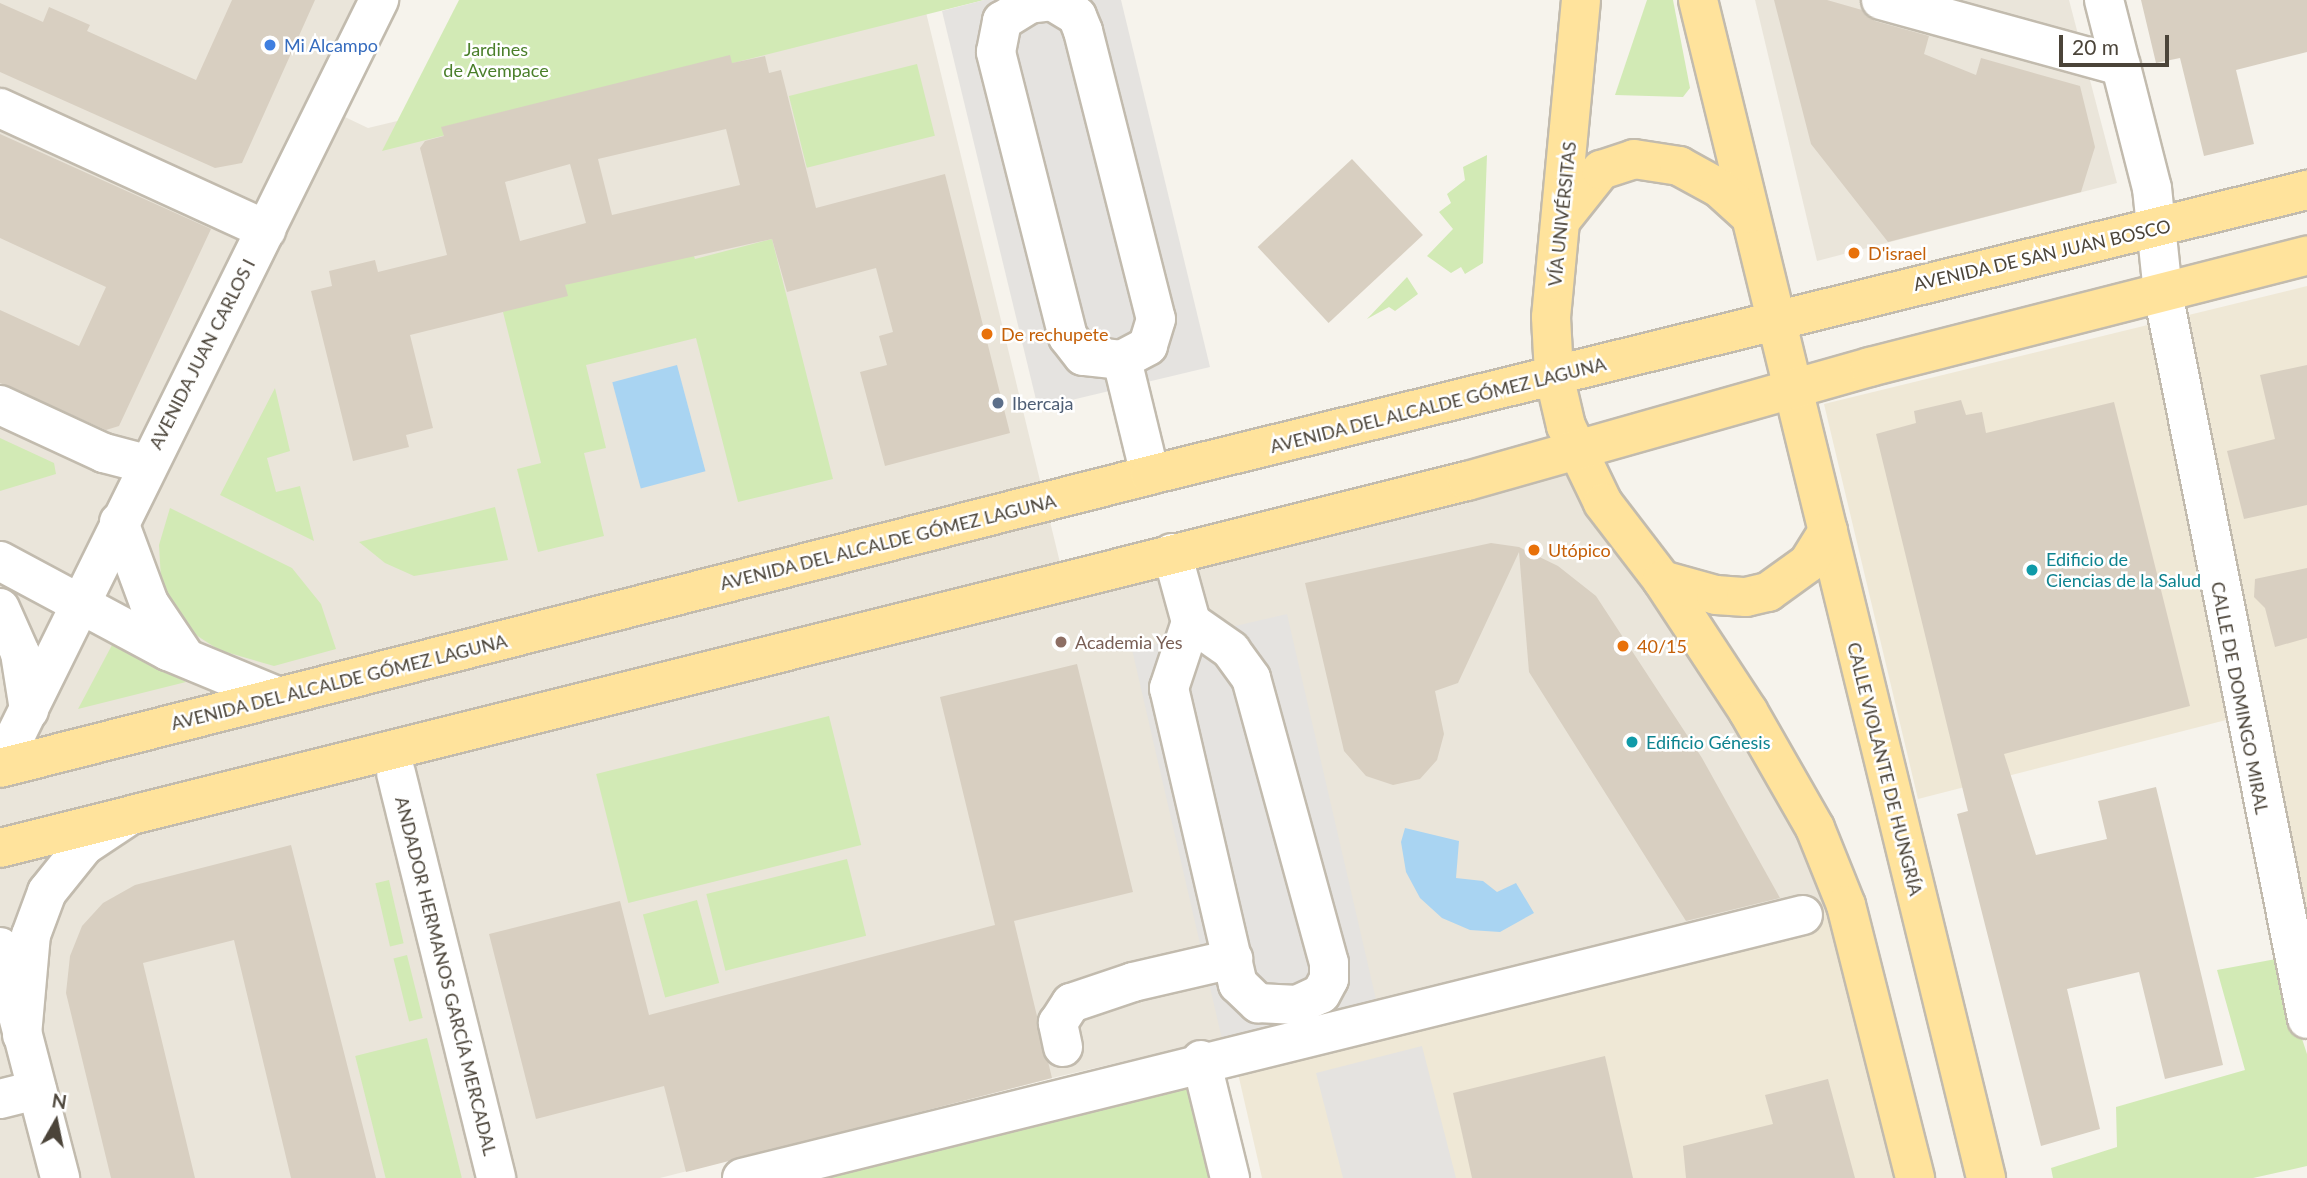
<!DOCTYPE html>
<meta charset="utf-8">
<style>
body{margin:0}
#map{position:relative;width:2307px;height:1178px;overflow:hidden;background:#f6f3ec;font-family:Lato,sans-serif}
div>[style]{position:absolute}
[style*='--x']{left:calc(var(--x)*1px);top:calc(var(--y)*1px);width:calc(var(--w)*1px);rotate:calc(var(--a)*1deg)}
.residential>*{inset:0;background:#eae5da}
.education>*{inset:0;background:#efe8d6}
.green>*{inset:0;background:#d2eab5;transform-origin:0 0}
.parking>*{inset:0;background:#e5e3e0;transform-origin:0 0}
.water>*{inset:0;background:#a9d4f2;transform-origin:0 0}
.building>*{inset:0;background:#d8cfc1;transform-origin:0 0}
.roads{filter:drop-shadow(2px 0 #c2bbae) drop-shadow(-2px 0 #c2bbae) drop-shadow(0 2px #c2bbae) drop-shadow(0 -2px #c2bbae)}
.minor>*{height:38px;margin:-19px;padding:0 19px;transform-origin:19px;border-radius:19px;background:#fff}
.major>*{height:38px;margin:-19px;padding:0 19px;transform-origin:19px;border-radius:19px;background:#ffe39c}
.dots>*{width:19px;height:19px;translate:-50% -50%;box-sizing:border-box;border:4px solid #fff;border-radius:50%}
span{translate:-50% -50%;white-space:nowrap;text-align:center;line-height:1.15;-webkit-text-stroke:5px #fff;paint-order:stroke}
.shop-label{font-size:18px;color:#366cbe}
.left{translate:0 -50%;text-align:left}
.park-label{font-size:18px;color:#4a7f2a}
.street-label{font-size:18px;color:#4b4439}
.food-label{font-size:18px;color:#c56008}
.service-label{font-size:18px;color:#4e5e75}
.culture-label{font-size:18px;color:#0d838f}
.education-label{font-size:18px;color:#785e54}
.north{position:absolute;left:21px;top:1087px;width:70px;height:70px;-webkit-text-stroke:5px #fff;paint-order:stroke;rotate:9deg;font-size:19px;font-weight:700;line-height:28px;text-align:center;color:#4b4439}
.north::after{content:'';display:block;margin:auto;width:24px;height:32px;background:#4b4439;clip-path:polygon(50% 0,100% 100%,50% 72%,0 100%)}
.scale{position:absolute;left:2059px;top:35px;width:110px;height:32px;box-sizing:border-box;border:4px solid #4b4439;border-top:0;padding-left:9px;font-size:21px;line-height:24px;white-space:nowrap;color:#4b4439;-webkit-text-stroke:5px #fff;paint-order:stroke}
</style>
<div id="map">
<div class="residential">
<div style="clip-path:polygon(0 0,376px 0,326px 108px,368px 128px,902px 0,923px 0,1064px 579px,1574px 450px,1843px 895px,1052px 1078px,660px 1178px,0 1178px)"></div>
<div style="clip-path:polygon(1755px 0,2069px 0,2117px 183px,1817px 261px)"></div>
</div>
<div class="education">
<div style="clip-path:polygon(2307px 286px,2307px 924px,2230px 719px,1918px 799px,1824px 404px)"></div>
<div style="clip-path:polygon(1829px 898px,1906px 1178px,1262px 1178px,1231px 1043px)"></div>
</div>
<div class="green">
<div style="clip-path:polygon(459px 0,984px 0,382px 151px)"></div>
<div style="clip-path:polygon(1647px 0,1673px 0,1690px 88px,1683px 97px,1615px 95px)"></div>
<div style="left:917px;top:64px;width:74px;height:132px;rotate:76deg"></div>
<div style="clip-path:polygon(1487px 155px,1483px 263px,1465px 274px,1461px 267px,1451px 273px,1427px 256px,1453px 229px,1439px 212px,1451px 203px,1447px 194px,1465px 180px,1463px 167px)"></div>
<div style="clip-path:polygon(772px 239px,833px 479px,738px 502px,696px 338px,586px 365px,606px 448px,584px 453px,604px 536px,538px 552px,517px 469px,541px 463px,503px 312px,565px 285px,691px 247px,695px 259px)"></div>
<div style="clip-path:polygon(1407px 277px,1418px 294px,1395px 311px,1389px 307px,1367px 319px)"></div>
<div style="clip-path:polygon(275px 388px,290px 451px,267px 458px,276px 492px,300px 486px,314px 541px,220px 495px)"></div>
<div style="clip-path:polygon(0 438px,54px 463px,56px 474px,0 491px)"></div>
<div style="clip-path:polygon(495px 507px,508px 560px,414px 576px,385px 563px,359px 542px)"></div>
<div style="clip-path:polygon(170px 508px,292px 568px,321px 604px,336px 649px,274px 666px,219px 650px,196px 635px,172px 609px,161px 579px,159px 545px)"></div>
<div style="clip-path:polygon(112px 645px,186px 682px,78px 709px)"></div>
<div style="left:829px;top:716px;width:133px;height:240px;rotate:76deg"></div>
<div style="left:847px;top:859px;width:79px;height:145px;rotate:76deg"></div>
<div style="left:389px;top:880px;width:65px;height:14px;rotate:77deg"></div>
<div style="left:697px;top:900px;width:86px;height:56px;rotate:75deg"></div>
<div style="left:407px;top:955px;width:65px;height:14px;rotate:76deg"></div>
<div style="clip-path:polygon(2276px 959px,2307px 1054px,2307px 1166px,2253px 1178px,2053px 1178px,2051px 1168px,2117px 1147px,2116px 1107px,2245px 1070px,2217px 970px)"></div>
<div style="left:427px;top:1038px;width:144px;height:74px;rotate:76deg"></div>
<div style="clip-path:polygon(1189px 1086px,1213px 1178px,825px 1178px)"></div>
</div>
<div class="parking">
<div style="clip-path:polygon(984px 0,1121px 0,1210px 367px,1038px 408px,942px 11px)"></div>
<div style="left:1287px;top:614px;width:399px;height:159px;rotate:77deg"></div>
<div style="clip-path:polygon(1422px 1046px,1456px 1178px,1343px 1178px,1316px 1073px)"></div>
</div>
<div class="water">
<div style="left:677px;top:365px;width:110px;height:67px;rotate:75deg"></div>
<div style="clip-path:polygon(1405px 828px,1459px 841px,1456px 878px,1483px 881px,1497px 892px,1516px 883px,1534px 913px,1500px 932px,1470px 930px,1442px 918px,1420px 898px,1406px 872px,1401px 842px)"></div>
</div>
<div class="building">
<div style="clip-path:polygon(232px 0,315px 0,242px 163px,215px 168px,0 72px,0 3px,43px 22px,49px 7px,90px 25px,87px 31px,196px 80px)"></div>
<div style="clip-path:polygon(1774px 0,1827px 0,1862px 10px,1875px 21px,1929px 36px,1924px 54px,1976px 75px,1981px 58px,2080px 86px,2095px 147px,2081px 192px,1888px 242px,1811px 144px)"></div>
<div style="clip-path:polygon(2141px 0,2307px 0,2307px 52px,2236px 70px,2254px 144px,2204px 156px,2180px 58px,2156px 63px)"></div>
<div style="clip-path:polygon(evenodd,730px 55px,732px 63px,765px 56px,769px 73px,781px 70px,816px 208px,945px 174px,1010px 433px,885px 466px,860px 372px,887px 365px,879px 336px,893px 332px,876px 268px,787px 292px,772px 239px,565px 285px,568px 296px,410px 335px,433px 428px,406px 435px,409px 447px,353px 461px,311px 291px,332px 286px,329px 271px,375px 260px,378px 272px,447px 255px,420px 148px,425px 141px,444px 136px,441px 127px,730px 55px,726px 129px,740px 185px,612px 215px,598px 159px,726px 129px,730px 55px,570px 164px,586px 223px,520px 241px,505px 182px,570px 164px)"></div>
<div style="clip-path:polygon(0 134px,211px 229px,119px 426px,106px 430px,0 383px,0 310px,79px 346px,106px 287px,0 238px)"></div>
<div style="left:1352px;top:159px;width:104px;height:129px;rotate:47deg"></div>
<div style="clip-path:polygon(2307px 365px,2307px 505px,2244px 519px,2227px 451px,2275px 439px,2260px 375px)"></div>
<div style="clip-path:polygon(1961px 400px,1966px 415px,1982px 412px,1986px 433px,2114px 402px,2190px 706px,2004px 754px,2036px 855px,2107px 839px,2098px 801px,2156px 787px,2223px 1065px,2165px 1079px,2139px 972px,2067px 989px,2100px 1129px,2041px 1146px,1957px 814px,1968px 811px,1876px 434px,1916px 423px,1914px 411px)"></div>
<div style="clip-path:polygon(1491px 543px,1519px 547px,1558px 566px,1596px 596px,1702px 758px,1780px 898px,1686px 921px,1529px 672px,1519px 552px,1458px 683px,1435px 691px,1444px 734px,1437px 760px,1420px 779px,1393px 785px,1366px 776px,1344px 751px,1305px 583px)"></div>
<div style="clip-path:polygon(2307px 568px,2307px 638px,2275px 647px,2265px 608px,2254px 597px,2255px 579px)"></div>
<div style="clip-path:polygon(1077px 664px,1133px 892px,1014px 921px,1052px 1078px,686px 1172px,664px 1086px,536px 1119px,489px 934px,620px 901px,649px 1015px,995px 925px,940px 697px)"></div>
<div style="clip-path:polygon(291px 845px,376px 1178px,291px 1178px,234px 940px,143px 963px,195px 1178px,111px 1178px,66px 993px,70px 956px,82px 926px,103px 903px,135px 885px)"></div>
<div style="clip-path:polygon(1605px 1056px,1633px 1178px,1472px 1178px,1453px 1093px)"></div>
<div style="clip-path:polygon(1828px 1079px,1855px 1178px,1686px 1178px,1683px 1146px,1773px 1124px,1765px 1095px)"></div>
</div>
<div class="roads">
<div class="minor">
<div style="--x:1881;--y:0;--w:249;--a:15.4"></div>
<div style="--x:2104;--y:0;--w:194;--a:75.7"></div>
<div style="--x:2152;--y:188;--w:106;--a:84"></div>
<div style="--x:2163;--y:293;--w:740;--a:78.78"></div>
<div style="--x:1052;--y:1;--w:29;--a:31"></div>
<div style="--x:1077;--y:16;--w:16;--a:68"></div>
<div style="--x:1083;--y:31;--w:297;--a:75.8"></div>
<div style="--x:1156;--y:319;--w:28;--a:107"></div>
<div style="--x:1148;--y:346;--w:30;--a:152"></div>
<div style="--x:1122;--y:360;--w:39;--a:-174"></div>
<div style="--x:1083;--y:356;--w:24;--a:-128"></div>
<div style="--x:1068;--y:337;--w:294;--a:-104.2"></div>
<div style="--x:996;--y:52;--w:32;--a:-79"></div>
<div style="--x:1002;--y:21;--w:32;--a:-32"></div>
<div style="--x:1029;--y:4;--w:23;--a:-7"></div>
<div style="--x:0;--y:108;--w:293;--a:24.6"></div>
<div style="--x:1122;--y:360;--w:118;--a:76.3"></div>
<div style="--x:0;--y:405;--w:115;--a:24.8"></div>
<div style="--x:104;--y:453;--w:43;--a:14.7"></div>
<div style="--x:119;--y:522;--w:86;--a:69.7"></div>
<div style="--x:149;--y:603;--w:63;--a:56.1"></div>
<div style="--x:1172;--y:553;--w:72;--a:74.6"></div>
<div style="--x:1191;--y:622;--w:70;--a:108.4"></div>
<div style="--x:1169;--y:688;--w:304;--a:76.9"></div>
<div style="--x:1238;--y:984;--w:28;--a:44"></div>
<div style="--x:1258;--y:1003;--w:39;--a:3"></div>
<div style="--x:1297;--y:1005;--w:26;--a:-25"></div>
<div style="--x:1321;--y:994;--w:17;--a:-62"></div>
<div style="--x:1329;--y:979;--w:16;--a:-90"></div>
<div style="--x:1329;--y:963;--w:295;--a:-105.3"></div>
<div style="--x:1251;--y:678;--w:34;--a:-126"></div>
<div style="--x:1231;--y:650;--w:49;--a:-145"></div>
<div style="--x:0;--y:561;--w:191;--a:28.2"></div>
<div style="--x:168;--y:651;--w:120;--a:22.5"></div>
<div style="--x:0;--y:608;--w:49;--a:66"></div>
<div style="--x:20;--y:653;--w:58;--a:81"></div>
<div style="--x:0;--y:767;--w:856;--a:-63.7"></div>
<div style="--x:396;--y:773;--w:417;--a:76.1"></div>
<div style="--x:0;--y:947;--w:239;--a:75.4"></div>
<div style="--x:22;--y:1035;--w:100;--a:-84.9"></div>
<div style="--x:31;--y:935;--w:46;--a:-69.6"></div>
<div style="--x:47;--y:892;--w:59;--a:-51.2"></div>
<div style="--x:84;--y:846;--w:50;--a:-33.7"></div>
<div style="--x:1063;--y:1047;--w:25;--a:-102"></div>
<div style="--x:1058;--y:1023;--w:24;--a:-57"></div>
<div style="--x:1071;--y:1003;--w:65;--a:-18.7"></div>
<div style="--x:1133;--y:982;--w:103;--a:-13"></div>
<div style="--x:1201;--y:1060;--w:122;--a:76.2"></div>
<div style="--x:0;--y:1099;--w:38;--a:-14"></div>
<div style="--x:742;--y:1178;--w:1093;--a:-13.92"></div>
</div>
<div class="major">
<div style="--x:1581;--y:0;--w:318;--a:95.4"></div>
<div style="--x:1551;--y:317;--w:58;--a:87"></div>
<div style="--x:1554;--y:375;--w:52;--a:76.8"></div>
<div style="--x:1566;--y:426;--w:85;--a:64.3"></div>
<div style="--x:1603;--y:503;--w:97;--a:52.5"></div>
<div style="--x:1662;--y:580;--w:157;--a:56.7"></div>
<div style="--x:1748;--y:711;--w:135;--a:60.2"></div>
<div style="--x:1815;--y:828;--w:83;--a:68.1"></div>
<div style="--x:1846;--y:905;--w:282;--a:75.8"></div>
<div style="--x:1698;--y:0;--w:1213;--a:76.26"></div>
<div style="--x:1562;--y:219;--w:63;--a:-51.5"></div>
<div style="--x:1601;--y:170;--w:35;--a:-18"></div>
<div style="--x:1634;--y:159;--w:46;--a:8.8"></div>
<div style="--x:1679;--y:166;--w:46;--a:28.8"></div>
<div style="--x:1719;--y:188;--w:39;--a:42"></div>
<div style="--x:1662;--y:580;--w:56;--a:15.5"></div>
<div style="--x:1716;--y:595;--w:30;--a:4"></div>
<div style="--x:1746;--y:597;--w:23;--a:-13"></div>
<div style="--x:1768;--y:592;--w:49;--a:-35.9"></div>
<div style="--x:1808;--y:563;--w:38;--a:-58"></div>
<div style="--x:0;--y:768;--w:1187;--a:-14.29"></div>
<div style="--x:1150;--y:475;--w:1192;--a:-13.84"></div>
<div style="--x:0;--y:848;--w:1512;--a:-14.05"></div>
<div style="--x:1467;--y:481;--w:419;--a:-15.8"></div>
<div style="--x:1870;--y:367;--w:451;--a:-14.3"></div>
</div>
</div>
<div class="dots">
<div style="left:270px;top:45px;background:#3f7fe0"></div>
<div style="left:1854px;top:253px;background:#e8710a"></div>
<div style="left:987px;top:334px;background:#e8710a"></div>
<div style="left:998px;top:403px;background:#5c6f8a"></div>
<div style="left:1534px;top:550px;background:#e8710a"></div>
<div style="left:2032px;top:570px;background:#0f9aa8"></div>
<div style="left:1061px;top:642px;background:#8d6e63"></div>
<div style="left:1623px;top:646px;background:#e8710a"></div>
<div style="left:1632px;top:742px;background:#0f9aa8"></div>
</div>
<div class="shop-label">
<span class="left" style="left:284px;top:45px">Mi Alcampo</span>
</div>
<div class="park-label">
<span style="left:496px;top:60px">Jardines<br>de Avempace</span>
</div>
<div class="street-label">
<span style="left:1562px;top:214px;rotate:-84deg">VÍA UNIVÉRSITAS</span>
<span style="left:2042px;top:255px;rotate:-13deg">AVENIDA DE SAN JUAN BOSCO</span>
<span style="left:202px;top:354px;rotate:-63deg">AVENIDA JUAN CARLOS I</span>
<span style="left:1438px;top:405px;rotate:-14deg">AVENIDA DEL ALCALDE GÓMEZ LAGUNA</span>
<span style="left:888px;top:542px;rotate:-14deg">AVENIDA DEL ALCALDE GÓMEZ LAGUNA</span>
<span style="left:339px;top:682px;rotate:-14deg">AVENIDA DEL ALCALDE GÓMEZ LAGUNA</span>
<span style="left:2240px;top:698px;rotate:79deg">CALLE DE DOMINGO MIRAL</span>
<span style="left:1885px;top:769px;rotate:76deg">CALLE VIOLANTE DE HUNGRÍA</span>
<span style="left:446px;top:976px;rotate:76deg">ANDADOR HERMANOS GARCÍA MERCADAL</span>
</div>
<div class="food-label">
<span class="left" style="left:1868px;top:253px">D'israel</span>
<span class="left" style="left:1001px;top:334px">De rechupete</span>
<span class="left" style="left:1548px;top:550px">Utópico</span>
<span class="left" style="left:1637px;top:646px">40/15</span>
</div>
<div class="service-label">
<span class="left" style="left:1012px;top:403px">Ibercaja</span>
</div>
<div class="culture-label">
<span class="left" style="left:2046px;top:570px">Edificio de<br>Ciencias de la Salud</span>
<span class="left" style="left:1646px;top:742px">Edificio Génesis</span>
</div>
<div class="education-label">
<span class="left" style="left:1075px;top:642px">Academia Yes</span>
</div>
<div class="north">N</div>
<div class="scale">20 m</div>
</div>
